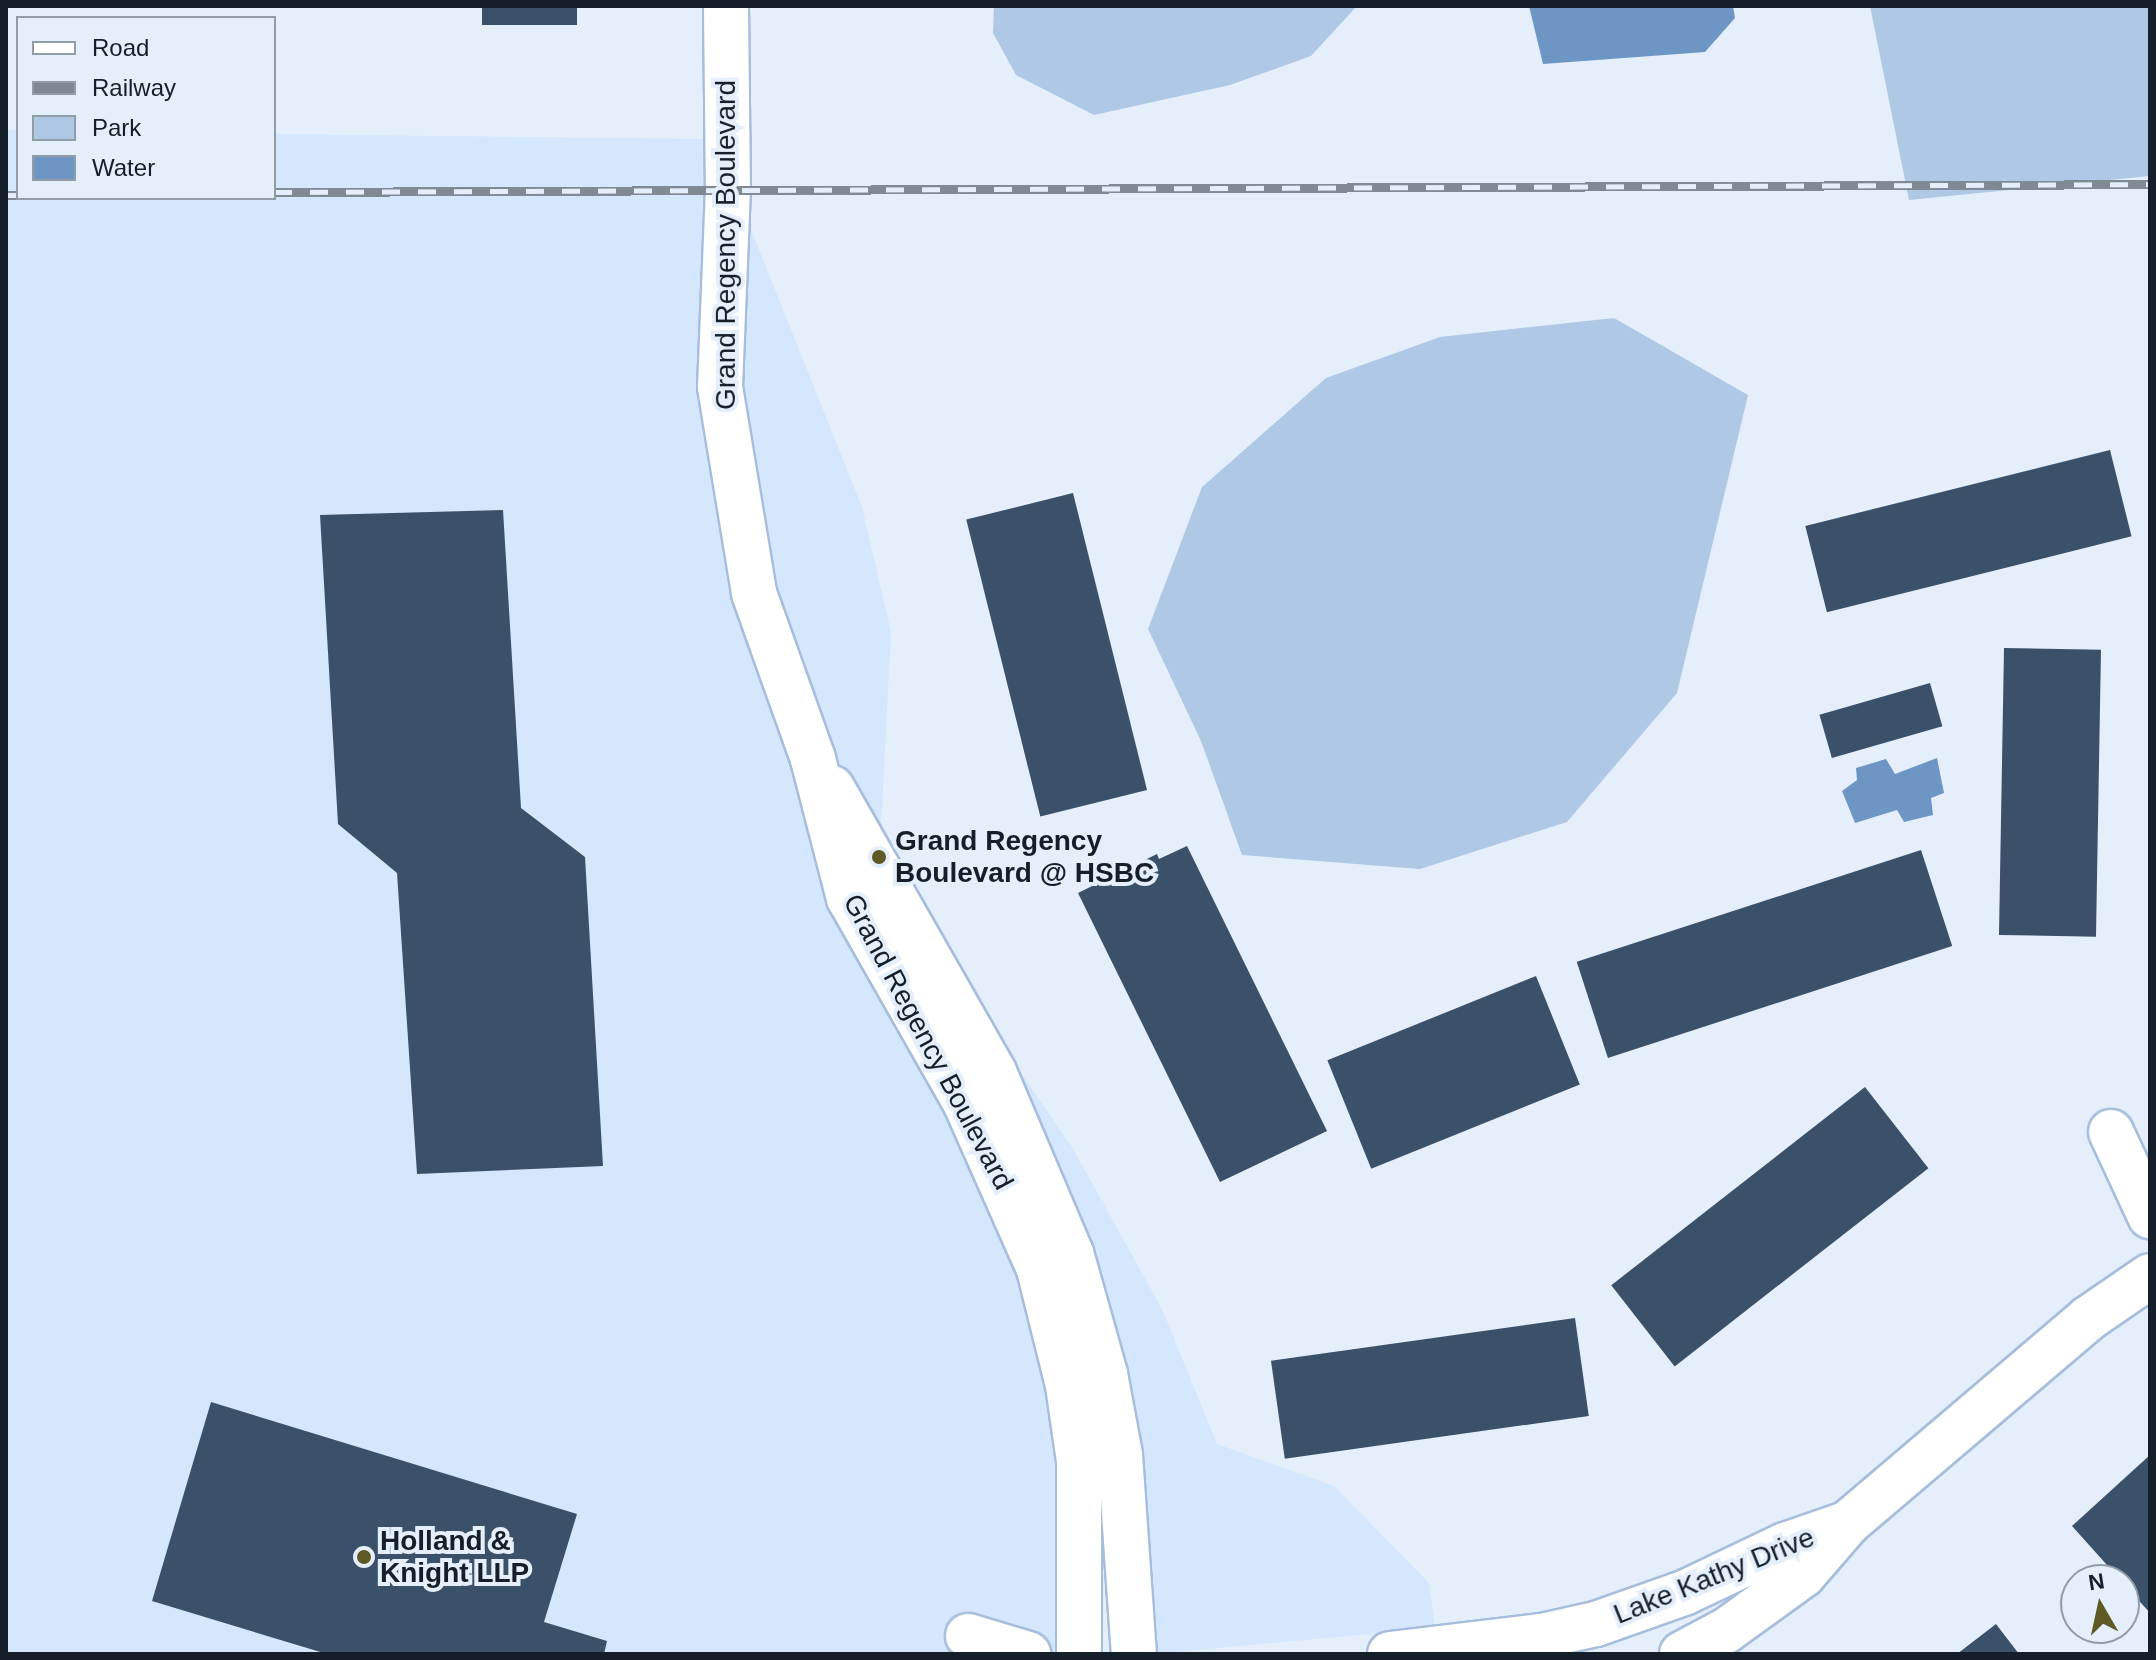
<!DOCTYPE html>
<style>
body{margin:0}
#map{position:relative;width:2156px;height:1660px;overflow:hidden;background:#e5effb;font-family:Helvetica,sans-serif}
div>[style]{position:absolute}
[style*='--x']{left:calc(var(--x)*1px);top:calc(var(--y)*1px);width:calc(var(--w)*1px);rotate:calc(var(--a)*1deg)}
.built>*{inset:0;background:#d4e7fc}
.green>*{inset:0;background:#aec8e6}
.water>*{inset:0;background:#6d96c5}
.building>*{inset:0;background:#3b5069;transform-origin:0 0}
.roads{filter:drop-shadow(2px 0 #a6bedb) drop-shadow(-2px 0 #a6bedb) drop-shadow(0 2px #a6bedb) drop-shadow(0 -2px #a6bedb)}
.minor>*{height:44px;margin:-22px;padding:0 22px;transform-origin:22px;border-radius:22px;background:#fff}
.rail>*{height:9px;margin-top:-4.5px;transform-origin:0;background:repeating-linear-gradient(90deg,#e5effb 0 18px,#808a95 0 36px);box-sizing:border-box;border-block:2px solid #808a95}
.dots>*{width:22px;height:22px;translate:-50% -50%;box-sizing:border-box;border:4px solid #e5effb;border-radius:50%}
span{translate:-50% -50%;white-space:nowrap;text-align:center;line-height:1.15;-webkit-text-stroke:8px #e5effb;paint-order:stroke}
.street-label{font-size:28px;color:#151f29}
.poi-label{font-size:28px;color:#151f29;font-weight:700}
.left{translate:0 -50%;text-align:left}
.frame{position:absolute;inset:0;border:8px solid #151f29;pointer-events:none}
.legend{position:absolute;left:16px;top:16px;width:260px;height:184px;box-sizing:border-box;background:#e5effb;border:2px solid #929ca7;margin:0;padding:10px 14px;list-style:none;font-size:24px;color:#151f29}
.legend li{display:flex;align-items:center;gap:16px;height:40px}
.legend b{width:40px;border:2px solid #929ca7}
.north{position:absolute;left:2060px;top:1564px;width:80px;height:80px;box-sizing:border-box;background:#e5effb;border:2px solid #929ca7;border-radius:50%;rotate:351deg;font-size:22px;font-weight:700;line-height:32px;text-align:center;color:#151f29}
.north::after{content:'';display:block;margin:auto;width:28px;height:36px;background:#5f5925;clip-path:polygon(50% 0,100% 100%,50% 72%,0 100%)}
</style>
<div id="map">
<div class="built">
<div style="clip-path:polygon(6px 130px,18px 130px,18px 198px,274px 198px,274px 134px,708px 139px,786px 754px,1021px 1276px,1041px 1351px,1060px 1462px,1059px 1654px,6px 1654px)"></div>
<div style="clip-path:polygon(746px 217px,862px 507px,891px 632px,881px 829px,830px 750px,773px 589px,740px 386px)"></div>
<div style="clip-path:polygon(996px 1036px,1073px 1149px,1162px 1309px,1217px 1444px,1334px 1486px,1429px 1583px,1435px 1628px,1154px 1654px,1139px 1452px,1103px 1290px,1074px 1202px)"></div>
</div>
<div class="green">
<div style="clip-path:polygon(994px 6px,1357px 6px,1311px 56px,1230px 85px,1094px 115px,1016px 75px,993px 33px)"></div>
<div style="clip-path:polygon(1870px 6px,2150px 6px,2150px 176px,1909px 200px)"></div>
<div style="clip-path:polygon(1614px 318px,1748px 395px,1677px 693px,1567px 822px,1420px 869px,1242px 855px,1201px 741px,1148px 629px,1202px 487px,1326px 378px,1440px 337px)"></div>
</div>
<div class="water">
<div style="clip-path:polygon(1529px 6px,1733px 6px,1735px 18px,1705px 52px,1543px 64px)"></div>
<div style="clip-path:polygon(1937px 758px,1944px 793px,1931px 798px,1933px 815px,1904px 822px,1897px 810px,1855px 823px,1842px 791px,1857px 780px,1856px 768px,1886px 759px,1895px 774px)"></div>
</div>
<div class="building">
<div style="left:482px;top:6px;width:95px;height:19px"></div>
<div style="left:2110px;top:450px;width:89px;height:314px;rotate:76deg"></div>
<div style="left:1073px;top:493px;width:306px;height:110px;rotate:76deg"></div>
<div style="clip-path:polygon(503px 510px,521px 808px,585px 857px,603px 1166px,417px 1174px,397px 873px,338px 824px,320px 515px)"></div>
<div style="left:2004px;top:648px;width:97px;height:287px;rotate:1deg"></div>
<div style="left:1930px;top:683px;width:45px;height:115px;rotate:74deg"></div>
<div style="clip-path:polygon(1187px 846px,1327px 1131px,1220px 1182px,1078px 893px,1157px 854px,1159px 859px)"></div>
<div style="left:1921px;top:850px;width:101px;height:362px;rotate:72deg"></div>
<div style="left:1536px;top:976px;width:117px;height:225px;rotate:68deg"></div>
<div style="left:1865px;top:1087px;width:103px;height:322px;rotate:52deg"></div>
<div style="left:1575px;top:1318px;width:99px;height:307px;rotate:82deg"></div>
<div style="clip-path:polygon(211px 1402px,577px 1514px,544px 1622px,607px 1641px,604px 1654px,327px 1654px,152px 1601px)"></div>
<div style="clip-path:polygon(2150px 1455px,2150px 1613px,2072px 1526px)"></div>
<div style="clip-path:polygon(1996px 1624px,2019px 1654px,1957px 1654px)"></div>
</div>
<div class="roads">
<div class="minor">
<div style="--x:726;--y:6;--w:182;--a:89.4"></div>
<div style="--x:728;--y:188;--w:199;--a:92.3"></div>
<div style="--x:720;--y:387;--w:209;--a:80.6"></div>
<div style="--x:754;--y:593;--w:176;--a:70.4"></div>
<div style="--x:813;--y:759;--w:144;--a:75.5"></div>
<div style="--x:849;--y:898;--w:235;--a:60.4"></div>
<div style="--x:965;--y:1102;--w:183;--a:66.1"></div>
<div style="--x:1039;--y:1269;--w:120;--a:76"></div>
<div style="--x:1068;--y:1385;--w:77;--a:81.8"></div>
<div style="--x:1079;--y:1461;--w:193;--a:90"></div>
<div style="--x:832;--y:788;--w:327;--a:60.3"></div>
<div style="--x:994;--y:1072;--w:197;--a:67"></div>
<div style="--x:1071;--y:1253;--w:126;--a:74.3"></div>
<div style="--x:1105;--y:1374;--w:82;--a:79.5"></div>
<div style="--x:1120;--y:1455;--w:199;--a:86"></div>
<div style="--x:2111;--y:1132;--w:93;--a:65.1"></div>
<div style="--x:968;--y:1636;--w:63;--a:16.7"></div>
<div style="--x:1390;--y:1654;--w:153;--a:-6.8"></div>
<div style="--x:1542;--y:1636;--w:55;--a:-12.5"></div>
<div style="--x:1596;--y:1624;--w:93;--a:-19.4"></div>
<div style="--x:1684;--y:1593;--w:112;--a:-25.4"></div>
<div style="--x:1785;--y:1545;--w:65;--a:-19"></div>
<div style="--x:1682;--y:1654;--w:51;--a:-28.1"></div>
<div style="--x:1727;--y:1630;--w:94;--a:-35.9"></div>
<div style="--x:1803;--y:1575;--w:69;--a:-49.1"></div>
<div style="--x:1848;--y:1523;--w:316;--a:-40.4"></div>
<div style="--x:2089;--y:1318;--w:74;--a:-34.5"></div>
</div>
</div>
<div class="rail">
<div style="--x:274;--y:192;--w:1876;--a:-0.24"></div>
<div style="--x:6;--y:195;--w:12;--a:0"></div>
</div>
<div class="dots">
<div style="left:879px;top:857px;background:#5f5925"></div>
<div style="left:364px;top:1557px;background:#5f5925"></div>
</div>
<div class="street-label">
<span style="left:726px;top:245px;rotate:-90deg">Grand Regency Boulevard</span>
<span style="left:928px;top:1042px;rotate:62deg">Grand Regency Boulevard</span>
<span style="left:1714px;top:1576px;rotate:-22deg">Lake Kathy Drive</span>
</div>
<div class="poi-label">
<span class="left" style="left:895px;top:857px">Grand Regency<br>Boulevard @ HSBC</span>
<span class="left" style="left:380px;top:1557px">Holland &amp;<br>Knight LLP</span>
</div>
<div class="frame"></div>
<ul class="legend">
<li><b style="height:10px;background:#fff"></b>Road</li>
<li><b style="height:10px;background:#808a95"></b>Railway</li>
<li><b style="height:22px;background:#aec8e6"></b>Park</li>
<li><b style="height:22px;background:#6d96c5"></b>Water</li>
</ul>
<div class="north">N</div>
</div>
